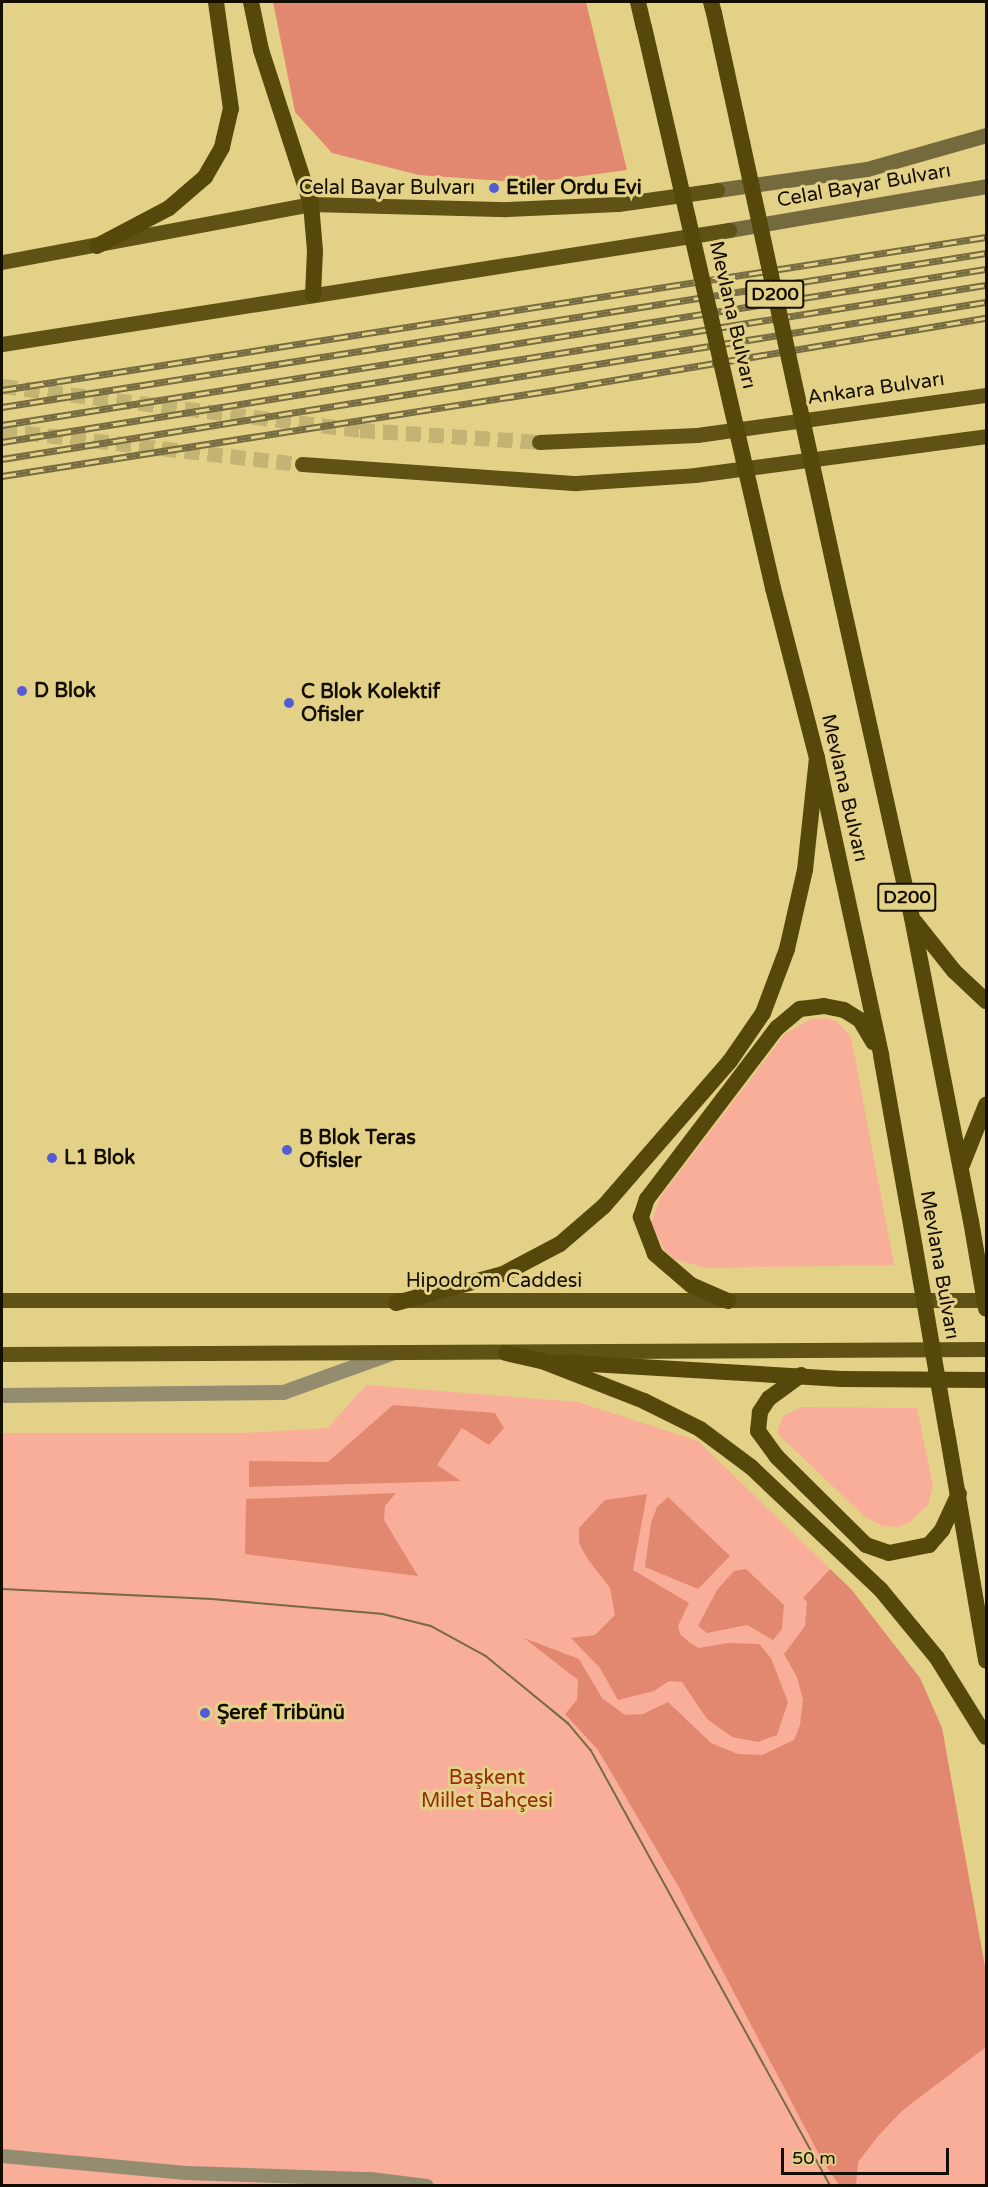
<!DOCTYPE html>
<meta charset="utf-8">
<style>
body{margin:0}
#map{position:relative;width:988px;height:2187px;overflow:hidden;background:#e3d188;font-family:"Varela Round",sans-serif}
div>[style]{position:absolute}
[style*='--x']{left:calc(var(--x)*1px);top:calc(var(--y)*1px);width:calc(var(--w)*1px);rotate:calc(var(--a)*1deg)}
.green>*{inset:0;background:#f9ae99}
.forest>*{inset:0;background:#e38870}
.primary-tunnel>*{height:15px;margin-top:-7.5px;transform-origin:0;background:repeating-linear-gradient(90deg,#c4b474 0 15px,transparent 0 23px)}
.pedestrian>*{height:14px;margin:-7px;padding:0 7px;transform-origin:7px;border-radius:7px;background:#938c6f}
.tertiary>*{height:15px;margin:-7.5px;padding:0 7.5px;transform-origin:7.5px;border-radius:7.5px;background:#938c6f}
.secondary>*{height:15px;margin:-7.5px;padding:0 7.5px;transform-origin:7.5px;border-radius:7.5px;background:#756a3e}
.primary>*{height:15px;margin:-7.5px;padding:0 7.5px;transform-origin:7.5px;border-radius:7.5px;background:#605215}
.trunk>*{height:16px;margin:-8px;padding:0 8px;transform-origin:8px;border-radius:8px;background:#56480a}
.tram>*{height:1.5px;margin:-0.75px;padding:0 0.75px;transform-origin:0.75px;border-radius:0.75px;background:#766b41}
.rail>*{height:7px;margin-top:-3.5px;transform-origin:0;background:repeating-linear-gradient(90deg,#e3d188 0 14px,#766b41 0 28px);box-sizing:border-box;border-block:2px solid #766b41}
.trunk-bridge>*{height:16px;margin:-8px;padding:0 8px;transform-origin:8px;border-radius:8px;background:#56480a}
.dots>*{width:16px;height:16px;translate:-50% -50%;box-sizing:border-box;border:3px solid #e3d188;border-radius:50%}
span{translate:-50% -50%;white-space:nowrap;text-align:center;line-height:1.15;-webkit-text-stroke:6px #e3d188;paint-order:stroke}
.shield-label span{padding:2px 4px;background:#e3d188;border:2px solid;border-radius:4px;-webkit-text-stroke-width:0}
.shield-label{font-size:18px;color:#130e00;font-weight:700}
.street-label{font-size:20px;color:#130e00}
.poi-label{font-size:20px;color:#130e00;font-weight:700}
.left{translate:0 -50%;text-align:left}
.park-label{font-size:20px;color:#962b0b}
.frame{position:absolute;inset:0;border:3px solid #130e00;pointer-events:none}
.scale{position:absolute;left:781px;top:2148px;width:168px;height:27px;box-sizing:border-box;border:3px solid #130e00;border-top:0;padding-left:8px;font-size:18px;line-height:21px;white-space:nowrap;color:#130e00;-webkit-text-stroke:4px #e3d188;paint-order:stroke}
</style>
<div id="map">
<div class="green">
<div style="clip-path:polygon(826px 1018px,836px 1021px,851px 1037px,894px 1265px,706px 1268px,674px 1259px,664px 1250px,651px 1223px,661px 1196px,785px 1034px,811px 1019px)"></div>
<div style="clip-path:polygon(366px 1385px,578px 1402px,698px 1441px,851px 1589px,920px 1678px,942px 1728px,986px 1974px,986px 2185px,2px 2186px,2px 1433px,244px 1433px,328px 1428px)"></div>
<div style="clip-path:polygon(802px 1407px,917px 1408px,933px 1486px,928px 1505px,909px 1523px,897px 1527px,883px 1526px,865px 1517px,777px 1433px,783px 1416px)"></div>
</div>
<div class="forest">
<div style="clip-path:polygon(273px 2px,586px 2px,627px 170px,530px 183px,419px 175px,332px 153px,295px 112px)"></div>
<div style="clip-path:polygon(393px 1405px,495px 1413px,504px 1428px,489px 1445px,462px 1428px,437px 1465px,461px 1481px,249px 1487px,249px 1461px,328px 1462px)"></div>
<div style="clip-path:polygon(396px 1493px,385px 1506px,384px 1520px,418px 1576px,245px 1554px,246px 1499px)"></div>
<div style="clip-path:polygon(647px 1494px,633px 1570px,689px 1603px,678px 1626px,680px 1634px,690px 1643px,699px 1648px,728px 1643px,759px 1644px,771px 1658px,788px 1702px,777px 1735px,758px 1742px,732px 1737px,707px 1719px,682px 1682px,669px 1681px,654px 1691px,618px 1700px,600px 1668px,571px 1638px,595px 1635px,615px 1615px,610px 1588px,587px 1558px,579px 1543px,579px 1528px,605px 1500px)"></div>
<div style="clip-path:polygon(668px 1497px,730px 1556px,698px 1589px,645px 1567px,651px 1523px,657px 1507px)"></div>
<div style="clip-path:polygon(746px 1569px,784px 1605px,782px 1629px,773px 1640px,747px 1625px,707px 1633px,698px 1626px,717px 1590px,734px 1571px)"></div>
<div style="clip-path:polygon(830px 1569px,851px 1589px,920px 1678px,942px 1728px,986px 1972px,986px 2047px,903px 2110px,879px 2135px,858px 2162px,856px 2186px,839px 2185px,822px 2160px,678px 1886px,598px 1750px,565px 1714px,577px 1700px,578px 1680px,524px 1638px,579px 1659px,602px 1698px,625px 1715px,643px 1714px,668px 1702px,711px 1743px,738px 1754px,762px 1755px,794px 1740px,800px 1725px,803px 1700px,797px 1677px,784px 1654px,805px 1626px,807px 1602px,803px 1598px)"></div>
</div>
<div class="primary-tunnel">
<div style="--x:2;--y:386;--w:361;--a:7"></div>
<div style="--x:360;--y:430;--w:179;--a:3.8"></div>
<div style="--x:2;--y:430;--w:302;--a:6.5"></div>
</div>
<div class="pedestrian">
<div style="--x:2;--y:2156;--w:185;--a:5.3"></div>
<div style="--x:186;--y:2173;--w:185;--a:1.9"></div>
<div style="--x:371;--y:2179;--w:56;--a:7.1"></div>
</div>
<div class="tertiary">
<div style="--x:2;--y:1395;--w:281;--a:-0.6"></div>
<div style="--x:283;--y:1392;--w:115;--a:-19.9"></div>
</div>
<div class="secondary">
<div style="--x:717;--y:190;--w:151;--a:-8"></div>
<div style="--x:867;--y:169;--w:124;--a:-15.9"></div>
<div style="--x:729;--y:230;--w:261;--a:-9.7"></div>
</div>
<div class="primary">
<div style="--x:2;--y:262;--w:314;--a:-10.6"></div>
<div style="--x:311;--y:204;--w:196;--a:1.5"></div>
<div style="--x:507;--y:209;--w:111;--a:-2.6"></div>
<div style="--x:618;--y:204;--w:100;--a:-8"></div>
<div style="--x:2;--y:344;--w:736;--a:-8.91"></div>
<div style="--x:539;--y:442;--w:158;--a:-2.5"></div>
<div style="--x:697;--y:435;--w:292;--a:-7.9"></div>
<div style="--x:302;--y:464;--w:275;--a:4"></div>
<div style="--x:576;--y:483;--w:119;--a:-3.8"></div>
<div style="--x:695;--y:475;--w:294;--a:-7.6"></div>
<div style="--x:2;--y:1300;--w:984;--a:0"></div>
<div style="--x:2;--y:1354;--w:984;--a:-0.29"></div>
</div>
<div class="trunk">
<div style="--x:251;--y:2;--w:49;--a:78.2"></div>
<div style="--x:261;--y:50;--w:162;--a:72"></div>
<div style="--x:311;--y:204;--w:47;--a:85.1"></div>
<div style="--x:315;--y:251;--w:44;--a:92.6"></div>
<div style="--x:638;--y:2;--w:26;--a:77"></div>
<div style="--x:711;--y:2;--w:11;--a:75"></div>
<div style="--x:97;--y:246;--w:81;--a:-27.8"></div>
<div style="--x:169;--y:208;--w:48;--a:-40.7"></div>
<div style="--x:205;--y:177;--w:34;--a:-60"></div>
<div style="--x:222;--y:147;--w:39;--a:-77"></div>
<div style="--x:231;--y:109;--w:108;--a:-98"></div>
<div style="--x:836;--y:575;--w:351;--a:77.5"></div>
<div style="--x:912;--y:918;--w:309;--a:79"></div>
<div style="--x:773;--y:588;--w:176;--a:75.5"></div>
<div style="--x:817;--y:758;--w:304;--a:77.8"></div>
<div style="--x:881;--y:1055;--w:160;--a:80"></div>
<div style="--x:915;--y:922;--w:63;--a:51.5"></div>
<div style="--x:954;--y:971;--w:44;--a:43.2"></div>
<div style="--x:962;--y:1165;--w:65;--a:-68.2"></div>
<div style="--x:728;--y:1301;--w:40;--a:-156.6"></div>
<div style="--x:691;--y:1285;--w:48;--a:-139.3"></div>
<div style="--x:655;--y:1254;--w:40;--a:-111"></div>
<div style="--x:641;--y:1217;--w:19;--a:-72"></div>
<div style="--x:647;--y:1199;--w:215;--a:-52.8"></div>
<div style="--x:777;--y:1028;--w:30;--a:-40"></div>
<div style="--x:800;--y:1009;--w:24;--a:-7"></div>
<div style="--x:824;--y:1006;--w:20;--a:11"></div>
<div style="--x:844;--y:1010;--w:19;--a:32"></div>
<div style="--x:860;--y:1020;--w:26;--a:59"></div>
<div style="--x:396;--y:1303;--w:111;--a:-15.2"></div>
<div style="--x:503;--y:1274;--w:64;--a:-27.8"></div>
<div style="--x:560;--y:1244;--w:58;--a:-40.8"></div>
<div style="--x:604;--y:1206;--w:192;--a:-49"></div>
<div style="--x:730;--y:1061;--w:58;--a:-55.5"></div>
<div style="--x:763;--y:1013;--w:68;--a:-69.4"></div>
<div style="--x:787;--y:949;--w:81;--a:-77.2"></div>
<div style="--x:805;--y:870;--w:113;--a:-83.9"></div>
<div style="--x:506;--y:1353;--w:37;--a:13"></div>
<div style="--x:542;--y:1361;--w:110;--a:21.4"></div>
<div style="--x:644;--y:1401;--w:63;--a:26.6"></div>
<div style="--x:700;--y:1429;--w:64;--a:36.7"></div>
<div style="--x:751;--y:1467;--w:179;--a:43.4"></div>
<div style="--x:881;--y:1590;--w:88;--a:50.5"></div>
<div style="--x:937;--y:1658;--w:93;--a:58.2"></div>
<div style="--x:557;--y:1362;--w:285;--a:3.4"></div>
<div style="--x:841;--y:1379;--w:145;--a:0.4"></div>
<div style="--x:801;--y:1375;--w:39;--a:144"></div>
<div style="--x:769;--y:1398;--w:17;--a:123"></div>
<div style="--x:760;--y:1412;--w:19;--a:96"></div>
<div style="--x:758;--y:1431;--w:32;--a:54"></div>
<div style="--x:777;--y:1457;--w:125;--a:44.7"></div>
<div style="--x:866;--y:1545;--w:24;--a:19"></div>
<div style="--x:889;--y:1553;--w:41;--a:-11.3"></div>
<div style="--x:929;--y:1545;--w:20;--a:-49"></div>
<div style="--x:942;--y:1530;--w:40;--a:-65"></div>
<div style="--x:947;--y:1432;--w:232;--a:80.3"></div>
</div>
<div class="tram">
<div style="--x:2;--y:1589;--w:210;--a:2.7"></div>
<div style="--x:212;--y:1599;--w:172;--a:5"></div>
<div style="--x:383;--y:1614;--w:49;--a:14"></div>
<div style="--x:431;--y:1626;--w:63;--a:28.6"></div>
<div style="--x:486;--y:1656;--w:106;--a:39.3"></div>
<div style="--x:568;--y:1723;--w:35;--a:50"></div>
<div style="--x:591;--y:1750;--w:498;--a:61.2"></div>
</div>
<div class="rail">
<div style="--x:2;--y:390;--w:996;--a:-8.84"></div>
<div style="--x:2;--y:407;--w:996;--a:-8.89"></div>
<div style="--x:2;--y:425;--w:996;--a:-9.01"></div>
<div style="--x:2;--y:442;--w:996;--a:-9.07"></div>
<div style="--x:2;--y:459;--w:996;--a:-9.07"></div>
<div style="--x:2;--y:476;--w:565;--a:-8.86"></div>
<div style="--x:560;--y:389;--w:432;--a:-9.5"></div>
</div>
<div class="trunk-bridge">
<div style="--x:714;--y:13;--w:575;--a:77.75"></div>
<div style="--x:644;--y:27;--w:576;--a:77.05"></div>
<div style="--x:909;--y:1213;--w:222;--a:80.2"></div>
<div style="--x:971;--y:1221;--w:89;--a:80.3"></div>
</div>
<div class="dots">
<div style="left:494px;top:188px;background:#545cd3"></div>
<div style="left:22px;top:691px;background:#545cd3"></div>
<div style="left:289px;top:703px;background:#545cd3"></div>
<div style="left:287px;top:1150px;background:#545cd3"></div>
<div style="left:52px;top:1158px;background:#545cd3"></div>
<div style="left:205px;top:1713px;background:#545cd3"></div>
</div>
<div class="shield-label">
<span style="left:775px;top:294px">D200</span>
<span style="left:907px;top:897px">D200</span>
</div>
<div class="street-label">
<span style="left:864px;top:186px;rotate:-10deg">Celal Bayar Bulvarı</span>
<span style="left:387px;top:188px">Celal Bayar Bulvarı</span>
<span style="left:732px;top:315px;rotate:77deg">Mevlana Bulvarı</span>
<span style="left:876px;top:389px;rotate:-8deg">Ankara Bulvarı</span>
<span style="left:844px;top:788px;rotate:77deg">Mevlana Bulvarı</span>
<span style="left:939px;top:1265px;rotate:80deg">Mevlana Bulvarı</span>
<span style="left:494px;top:1281px">Hipodrom Caddesi</span>
</div>
<div class="poi-label">
<span class="left" style="left:506px;top:188px">Etiler Ordu Evi</span>
<span class="left" style="left:34px;top:691px">D Blok</span>
<span class="left" style="left:301px;top:704px">C Blok Kolektif<br>Ofisler</span>
<span class="left" style="left:299px;top:1150px">B Blok Teras<br>Ofisler</span>
<span class="left" style="left:64px;top:1158px">L1 Blok</span>
<span class="left" style="left:217px;top:1713px">Şeref Tribünü</span>
</div>
<div class="park-label">
<span style="left:487px;top:1790px">Başkent<br>Millet Bahçesi</span>
</div>
<div class="frame"></div>
<div class="scale">50 m</div>
</div>
